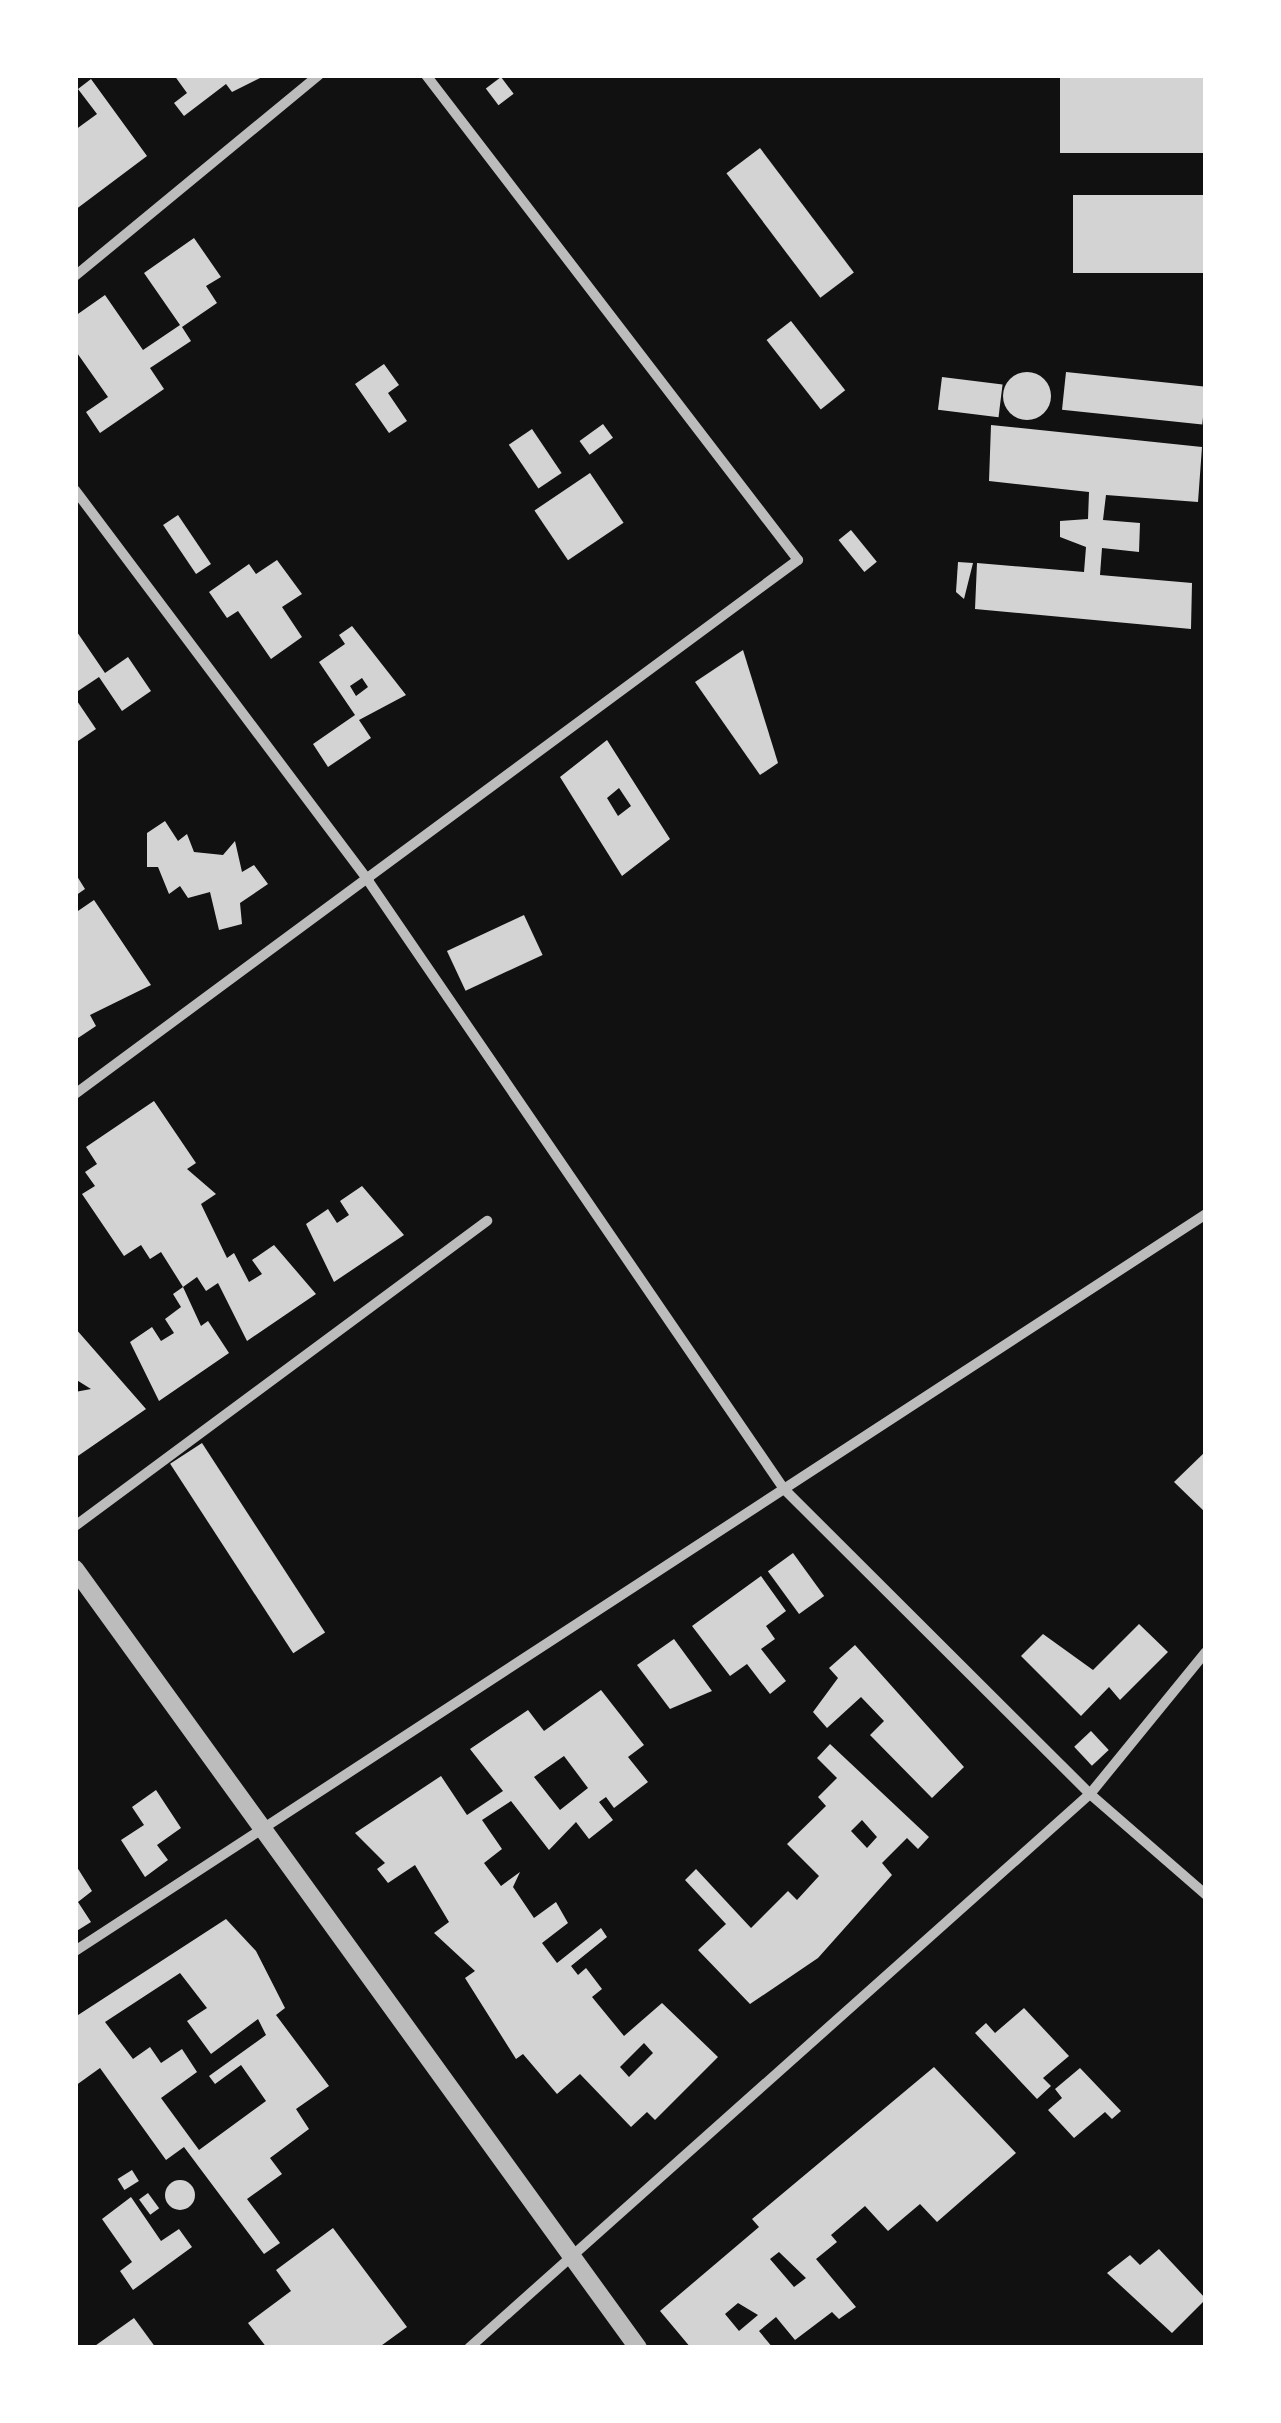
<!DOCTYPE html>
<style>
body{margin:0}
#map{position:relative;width:1281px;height:2423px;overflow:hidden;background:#111;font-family:"DejaVu Sans",sans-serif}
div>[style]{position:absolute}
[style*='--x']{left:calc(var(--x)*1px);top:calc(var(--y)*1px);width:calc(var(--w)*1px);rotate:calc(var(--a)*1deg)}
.building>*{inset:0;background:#d3d3d3;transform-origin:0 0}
.round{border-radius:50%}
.minor>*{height:10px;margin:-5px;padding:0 5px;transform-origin:5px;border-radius:5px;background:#bcbcbc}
.tertiary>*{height:18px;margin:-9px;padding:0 9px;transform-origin:9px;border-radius:9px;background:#bcbcbc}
span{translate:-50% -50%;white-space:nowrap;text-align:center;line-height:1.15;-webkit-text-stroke:9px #fff;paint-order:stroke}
.frame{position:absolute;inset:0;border:78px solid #fff;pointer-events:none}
</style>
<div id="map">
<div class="building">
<div style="clip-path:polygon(174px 75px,266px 75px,232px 92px,226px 84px,184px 116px,174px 103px,187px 93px)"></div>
<div style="left:501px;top:77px;width:21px;height:19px;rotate:53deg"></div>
<div style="left:1206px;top:78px;width:75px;height:146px;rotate:90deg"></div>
<div style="clip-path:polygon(91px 79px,147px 156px,75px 210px,75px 130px,97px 114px,78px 89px)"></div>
<div style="left:760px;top:148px;width:156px;height:42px;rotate:53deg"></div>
<div style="left:1206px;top:195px;width:78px;height:133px;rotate:90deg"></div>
<div style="clip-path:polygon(194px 238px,221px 277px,206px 286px,217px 303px,182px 327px,191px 341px,150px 368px,164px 389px,100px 433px,86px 412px,108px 397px,75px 350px,75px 316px,105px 295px,143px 350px,180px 325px,144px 273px)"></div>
<div style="left:791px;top:321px;width:88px;height:31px;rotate:52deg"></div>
<div style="clip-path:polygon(384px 364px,399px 385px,388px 393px,407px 421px,389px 433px,355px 384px)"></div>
<div style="left:1066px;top:372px;width:141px;height:38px;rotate:6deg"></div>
<div class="round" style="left:1003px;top:372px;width:48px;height:48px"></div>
<div style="left:942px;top:377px;width:61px;height:33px;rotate:7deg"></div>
<div style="left:603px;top:424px;width:17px;height:29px;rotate:54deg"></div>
<div style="clip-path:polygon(991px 425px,1202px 447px,1198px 502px,1106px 495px,1103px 520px,1140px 523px,1139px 552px,1102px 548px,1100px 575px,1192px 583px,1191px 629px,975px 609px,977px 563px,1084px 572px,1086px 547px,1060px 537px,1060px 521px,1088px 519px,1089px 492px,989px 481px)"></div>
<div style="left:532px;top:429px;width:53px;height:28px;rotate:56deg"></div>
<div style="left:590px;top:473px;width:60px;height:67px;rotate:56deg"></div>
<div style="left:178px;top:515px;width:59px;height:18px;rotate:56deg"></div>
<div style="left:851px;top:530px;width:41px;height:16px;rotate:51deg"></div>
<div style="clip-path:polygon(277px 560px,302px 594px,282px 607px,302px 637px,271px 659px,238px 611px,227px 618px,209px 592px,249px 564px,256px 574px)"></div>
<div style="clip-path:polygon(958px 562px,973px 563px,964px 599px,956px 592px)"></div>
<div style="clip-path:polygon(evenodd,352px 626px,406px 695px,359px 720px,371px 738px,328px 767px,313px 744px,355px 715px,319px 662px,345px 644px,339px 635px,352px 626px,362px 678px,368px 687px,356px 696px,350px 686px,362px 678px)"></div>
<div style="clip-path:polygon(75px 629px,105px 673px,128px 657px,151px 691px,122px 711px,99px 677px,75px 693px)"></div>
<div style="clip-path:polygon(743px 650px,778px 763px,760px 775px,695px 682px)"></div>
<div style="clip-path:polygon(75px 698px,96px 729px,75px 743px)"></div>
<div style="clip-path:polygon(evenodd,607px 740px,670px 839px,622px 876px,560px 777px,607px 740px,619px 788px,631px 806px,618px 816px,607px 798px,619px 788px)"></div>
<div style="clip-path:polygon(165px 821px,178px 841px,187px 834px,194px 852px,223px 855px,235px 841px,242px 872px,254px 865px,268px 884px,240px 903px,242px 924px,219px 930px,210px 892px,188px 898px,180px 886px,169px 894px,158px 867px,147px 867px,147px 833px)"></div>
<div style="clip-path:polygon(75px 873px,85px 889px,75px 896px)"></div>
<div style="clip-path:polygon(94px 900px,151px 985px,90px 1015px,96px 1026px,75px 1040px,75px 913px)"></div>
<div style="left:524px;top:915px;width:44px;height:85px;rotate:65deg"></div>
<div style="clip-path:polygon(154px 1101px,196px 1163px,187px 1169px,216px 1194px,201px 1204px,227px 1258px,234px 1253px,249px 1282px,262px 1274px,252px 1260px,274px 1245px,316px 1294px,247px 1341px,218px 1283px,206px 1291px,197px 1277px,183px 1287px,161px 1252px,150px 1259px,141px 1245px,124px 1256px,82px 1194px,95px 1186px,85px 1172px,97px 1164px,86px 1147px)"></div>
<div style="clip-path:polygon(362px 1186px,404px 1235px,334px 1282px,306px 1224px,328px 1209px,337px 1223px,349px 1215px,340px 1201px)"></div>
<div style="clip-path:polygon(183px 1287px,201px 1326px,208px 1321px,229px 1353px,159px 1401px,130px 1342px,152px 1327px,161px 1341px,174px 1333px,165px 1319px,181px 1307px,173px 1294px)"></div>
<div style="clip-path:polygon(75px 1328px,146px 1409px,75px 1458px,75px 1392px,91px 1389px,75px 1379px)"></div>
<div style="left:202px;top:1443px;width:226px;height:38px;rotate:57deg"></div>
<div style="clip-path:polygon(1206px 1451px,1206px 1513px,1174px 1482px)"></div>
<div style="left:793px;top:1553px;width:53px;height:31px;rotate:54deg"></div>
<div style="clip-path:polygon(761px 1576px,786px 1611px,766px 1626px,775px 1639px,761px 1649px,786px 1681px,770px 1694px,747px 1664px,730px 1676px,692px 1626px)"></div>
<div style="clip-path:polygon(1139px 1624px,1168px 1652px,1120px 1700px,1109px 1687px,1081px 1716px,1021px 1656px,1043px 1634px,1093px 1670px)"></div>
<div style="clip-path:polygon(674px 1639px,712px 1691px,670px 1709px,637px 1665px)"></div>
<div style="clip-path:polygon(855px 1645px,964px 1767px,932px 1798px,870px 1735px,884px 1721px,861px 1697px,827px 1728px,813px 1712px,838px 1678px,829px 1668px)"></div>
<div style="clip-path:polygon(evenodd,601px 1690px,644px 1745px,628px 1757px,648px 1782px,614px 1808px,606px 1797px,599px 1802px,613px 1820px,589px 1839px,576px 1822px,549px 1850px,511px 1801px,482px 1820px,502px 1849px,484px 1863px,501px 1886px,520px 1872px,513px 1887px,534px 1918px,556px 1902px,568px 1923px,542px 1943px,557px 1963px,601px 1928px,607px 1937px,571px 1966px,578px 1975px,586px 1968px,602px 1989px,592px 1997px,624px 2036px,662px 2003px,718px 2057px,655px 2120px,647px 2112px,631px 2127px,580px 2074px,557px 2094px,523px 2054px,516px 2059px,465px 1978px,475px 1971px,434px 1933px,449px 1922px,415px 1865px,388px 1883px,377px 1869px,385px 1863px,355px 1833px,441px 1776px,467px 1815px,503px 1791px,470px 1749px,528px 1710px,544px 1731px,601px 1690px,564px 1756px,588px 1788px,560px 1810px,534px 1777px,564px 1756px,601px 1690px,644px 2043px,653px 2053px,629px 2077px,620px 2067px,644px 2043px)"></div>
<div style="left:1091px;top:1731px;width:26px;height:23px;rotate:47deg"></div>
<div style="clip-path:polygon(evenodd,830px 1744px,929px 1837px,918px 1849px,907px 1838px,882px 1863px,892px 1875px,818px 1958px,750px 2004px,698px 1950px,726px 1924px,685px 1880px,696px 1869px,751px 1928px,788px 1891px,797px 1900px,819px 1876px,787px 1844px,826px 1806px,818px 1797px,837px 1778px,817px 1758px,830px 1744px,862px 1820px,877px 1837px,867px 1848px,851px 1831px,862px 1820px)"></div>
<div style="clip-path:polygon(156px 1790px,181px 1828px,157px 1845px,168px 1860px,145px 1877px,121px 1840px,144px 1825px,132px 1807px)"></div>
<div style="clip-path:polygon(75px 1864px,92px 1891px,78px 1902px,91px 1922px,75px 1932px)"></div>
<div style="clip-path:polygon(evenodd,226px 1919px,256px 1951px,285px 2008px,276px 2015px,329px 2086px,296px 2109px,309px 2129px,270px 2158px,282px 2174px,247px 2199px,280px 2243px,264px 2254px,184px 2147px,166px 2160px,100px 2068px,75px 2086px,75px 2017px,226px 1919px,180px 1973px,207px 2008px,187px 2021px,211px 2054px,258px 2019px,266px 2035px,209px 2076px,215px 2084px,241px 2065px,266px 2101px,199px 2150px,161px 2098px,197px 2072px,182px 2049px,161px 2063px,150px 2047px,133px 2059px,105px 2022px,180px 1973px)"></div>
<div style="clip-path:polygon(1024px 2008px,1069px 2056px,1043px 2078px,1051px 2086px,1037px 2099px,975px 2033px,986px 2023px,995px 2033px)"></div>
<div style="clip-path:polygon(evenodd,934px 2067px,1016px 2153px,937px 2222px,920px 2204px,888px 2231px,865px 2206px,831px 2235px,837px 2242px,816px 2259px,856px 2307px,839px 2319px,832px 2312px,795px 2340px,776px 2317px,759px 2331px,773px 2348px,691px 2348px,660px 2311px,759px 2227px,752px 2219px,934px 2067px,779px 2252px,806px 2278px,794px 2287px,770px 2259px,779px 2252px,934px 2067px,738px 2303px,758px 2315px,739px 2331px,725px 2314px,738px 2303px)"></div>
<div style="clip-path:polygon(1080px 2068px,1121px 2111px,1112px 2119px,1105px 2112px,1074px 2138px,1048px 2110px,1062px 2098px,1055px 2089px)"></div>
<div style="left:132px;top:2170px;width:13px;height:17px;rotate:58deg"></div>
<div class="round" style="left:165px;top:2180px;width:30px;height:30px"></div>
<div style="left:148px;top:2193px;width:19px;height:11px;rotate:54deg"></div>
<div style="clip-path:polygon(131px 2197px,161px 2241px,179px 2229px,192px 2247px,133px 2290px,120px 2271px,132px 2262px,102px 2219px)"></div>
<div style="clip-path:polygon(333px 2228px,407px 2327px,378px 2348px,267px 2348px,248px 2323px,291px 2291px,276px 2270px)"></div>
<div style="clip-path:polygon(1159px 2249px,1206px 2299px,1172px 2333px,1107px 2273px,1130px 2255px,1140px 2265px)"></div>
<div style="clip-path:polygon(134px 2318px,156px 2348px,92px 2348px)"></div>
</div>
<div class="minor">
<div style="--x:75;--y:276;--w:316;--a:-39.5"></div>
<div style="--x:75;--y:490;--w:490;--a:53.1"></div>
<div style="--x:369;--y:882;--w:735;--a:55.64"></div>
<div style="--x:784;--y:1489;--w:432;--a:44.9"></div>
<div style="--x:1090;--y:1794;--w:154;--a:41"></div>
<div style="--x:75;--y:1094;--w:899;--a:-36.45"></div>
<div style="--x:798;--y:560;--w:611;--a:-127.49"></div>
<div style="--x:75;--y:1526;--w:513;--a:-36.51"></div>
<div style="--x:75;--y:1951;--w:1350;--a:-33.09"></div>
<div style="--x:469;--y:2348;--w:832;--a:-41.74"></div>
<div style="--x:1090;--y:1794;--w:183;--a:-50.8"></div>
</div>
<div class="tertiary">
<div style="--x:75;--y:1569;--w:961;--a:54.14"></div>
</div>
<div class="frame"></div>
</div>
